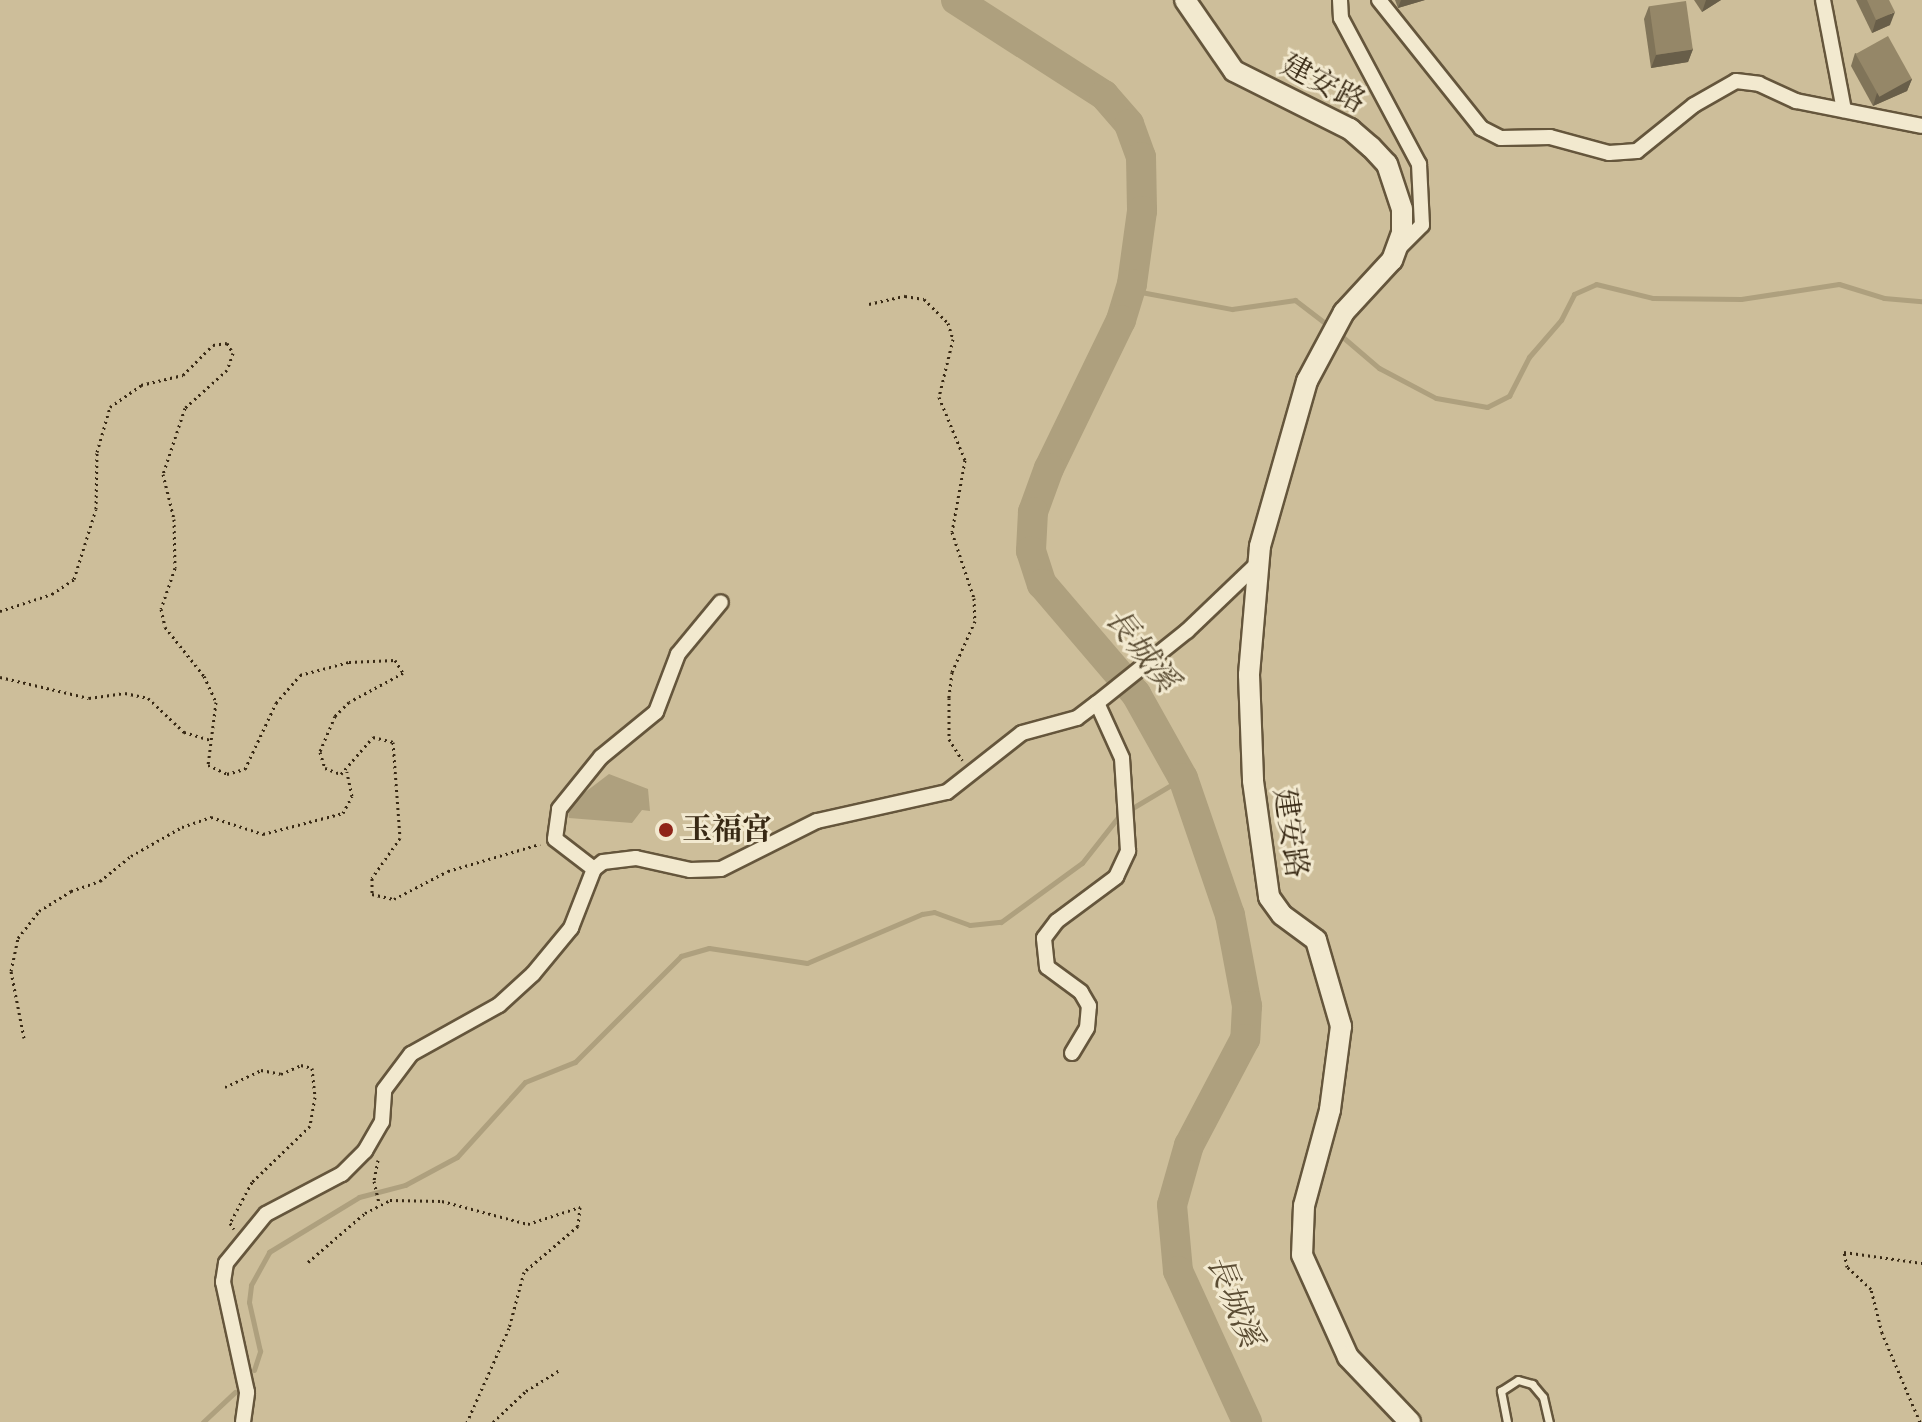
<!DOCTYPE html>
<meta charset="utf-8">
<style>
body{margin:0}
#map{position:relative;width:1922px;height:1422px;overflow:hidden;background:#ebddb5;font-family:"IM FELL French Canon","Noto Serif TC",serif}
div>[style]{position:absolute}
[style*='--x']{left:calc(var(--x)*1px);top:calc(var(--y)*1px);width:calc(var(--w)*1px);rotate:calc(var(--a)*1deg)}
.green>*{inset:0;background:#cdbe9a;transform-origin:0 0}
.water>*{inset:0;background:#aea07e}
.stream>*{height:5px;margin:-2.5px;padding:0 2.5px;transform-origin:2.5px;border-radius:2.5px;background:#aea07e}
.river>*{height:30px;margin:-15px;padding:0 15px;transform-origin:15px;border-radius:15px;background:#aea07e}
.path>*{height:3px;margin-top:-1.5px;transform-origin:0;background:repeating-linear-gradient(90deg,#382914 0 2px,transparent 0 6px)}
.roads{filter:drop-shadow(2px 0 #65563c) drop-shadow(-2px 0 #65563c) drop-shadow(0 2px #65563c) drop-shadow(0 -2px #65563c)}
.lane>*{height:7px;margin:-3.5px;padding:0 3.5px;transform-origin:3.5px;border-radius:3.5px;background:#f2e9cf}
.street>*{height:14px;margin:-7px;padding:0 7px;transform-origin:7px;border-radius:7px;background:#f2e9cf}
.secondary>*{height:20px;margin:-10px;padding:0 10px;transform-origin:10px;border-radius:10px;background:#f2e9cf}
.wall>*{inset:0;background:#807459}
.shaded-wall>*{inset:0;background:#685e49}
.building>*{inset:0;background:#958768;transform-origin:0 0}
.dots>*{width:22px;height:22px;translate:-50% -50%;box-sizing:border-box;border:4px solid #f2e9cf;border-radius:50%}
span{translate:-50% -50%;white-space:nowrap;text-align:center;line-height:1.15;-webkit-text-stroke:6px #f2e9cf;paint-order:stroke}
.street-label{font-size:30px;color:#382914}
.poi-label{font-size:30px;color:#382914;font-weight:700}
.left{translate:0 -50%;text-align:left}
.water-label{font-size:32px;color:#5b4d34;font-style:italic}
</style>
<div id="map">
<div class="green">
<div style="left:0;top:0;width:1922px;height:1422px"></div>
</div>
<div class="water">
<div style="clip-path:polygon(609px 774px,648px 789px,650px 811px,642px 810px,632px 823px,569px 818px,567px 806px)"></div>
</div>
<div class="stream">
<div style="--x:1130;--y:290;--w:104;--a:10.6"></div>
<div style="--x:1232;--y:309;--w:64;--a:-8.1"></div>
<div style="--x:1295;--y:300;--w:44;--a:37.6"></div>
<div style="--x:1338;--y:333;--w:54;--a:40.5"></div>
<div style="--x:1379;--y:368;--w:64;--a:27.8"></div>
<div style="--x:1436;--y:398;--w:52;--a:10"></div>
<div style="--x:1487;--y:407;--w:25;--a:-27"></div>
<div style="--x:1509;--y:396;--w:44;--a:-62.9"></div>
<div style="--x:1529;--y:357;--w:49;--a:-49.1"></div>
<div style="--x:1561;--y:320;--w:29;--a:-63"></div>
<div style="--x:1574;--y:294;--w:24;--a:-24"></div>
<div style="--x:1596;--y:284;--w:59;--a:13.8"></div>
<div style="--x:1653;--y:298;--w:88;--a:0.7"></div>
<div style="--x:1741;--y:299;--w:99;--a:-8.7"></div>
<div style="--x:1839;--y:284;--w:47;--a:17.3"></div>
<div style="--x:1884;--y:298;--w:38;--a:5"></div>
<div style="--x:254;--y:1370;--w:20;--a:-72"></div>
<div style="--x:260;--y:1351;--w:50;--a:-102.7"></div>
<div style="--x:249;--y:1302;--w:17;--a:-83"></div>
<div style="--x:251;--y:1285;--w:38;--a:-61"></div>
<div style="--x:269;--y:1252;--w:105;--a:-31.4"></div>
<div style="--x:359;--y:1197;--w:48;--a:-14.6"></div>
<div style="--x:405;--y:1185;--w:59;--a:-28.3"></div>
<div style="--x:457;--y:1157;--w:101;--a:-47.8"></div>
<div style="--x:525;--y:1082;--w:54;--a:-21.8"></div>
<div style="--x:575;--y:1062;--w:150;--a:-45"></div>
<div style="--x:681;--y:956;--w:29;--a:-16"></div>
<div style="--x:709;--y:948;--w:99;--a:8.7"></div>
<div style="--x:807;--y:963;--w:125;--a:-23.1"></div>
<div style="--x:922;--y:914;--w:12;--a:-9"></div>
<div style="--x:934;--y:912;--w:38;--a:20"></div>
<div style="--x:970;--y:925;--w:31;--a:-6"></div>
<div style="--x:1001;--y:922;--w:100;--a:-36.1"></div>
<div style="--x:1082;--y:863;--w:60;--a:-51.8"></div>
<div style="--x:1119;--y:816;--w:74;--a:-30.7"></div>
<div style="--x:203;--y:1422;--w:44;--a:-43.2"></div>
</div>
<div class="river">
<div style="--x:956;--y:0;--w:176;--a:32.7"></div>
<div style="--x:1104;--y:95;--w:38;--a:49"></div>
<div style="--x:1129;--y:124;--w:35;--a:70"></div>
<div style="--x:1141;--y:157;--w:54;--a:88.9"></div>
<div style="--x:1142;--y:211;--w:74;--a:97.8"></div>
<div style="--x:1132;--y:284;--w:38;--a:107"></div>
<div style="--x:1121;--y:320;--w:165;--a:115.9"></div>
<div style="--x:1049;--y:468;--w:47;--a:110"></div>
<div style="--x:1033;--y:512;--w:39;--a:93"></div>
<div style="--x:1031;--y:551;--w:35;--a:72"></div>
<div style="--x:1042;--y:584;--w:145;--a:49.5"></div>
<div style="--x:1136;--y:694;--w:96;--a:60.8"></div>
<div style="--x:1183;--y:778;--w:145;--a:71.1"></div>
<div style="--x:1230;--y:915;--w:93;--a:79.4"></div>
<div style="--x:1247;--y:1006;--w:33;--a:93"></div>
<div style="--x:1245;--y:1039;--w:120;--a:117.8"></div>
<div style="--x:1189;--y:1145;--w:62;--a:105.8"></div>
<div style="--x:1172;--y:1205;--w:66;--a:84.8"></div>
<div style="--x:1178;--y:1271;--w:166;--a:65.4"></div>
</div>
<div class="path">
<div style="--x:869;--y:304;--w:37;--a:-13"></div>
<div style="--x:905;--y:296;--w:19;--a:9"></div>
<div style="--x:924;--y:299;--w:34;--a:45"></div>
<div style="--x:948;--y:323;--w:17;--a:73"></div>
<div style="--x:953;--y:339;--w:60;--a:103.6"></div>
<div style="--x:939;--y:397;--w:68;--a:67.6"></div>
<div style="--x:965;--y:460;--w:73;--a:100.2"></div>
<div style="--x:952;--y:532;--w:70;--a:71.6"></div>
<div style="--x:974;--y:598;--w:23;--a:88"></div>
<div style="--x:975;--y:621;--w:56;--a:114.3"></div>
<div style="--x:952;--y:672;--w:26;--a:97"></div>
<div style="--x:949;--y:698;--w:41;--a:90"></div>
<div style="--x:949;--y:739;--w:25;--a:58"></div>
<div style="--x:0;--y:611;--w:55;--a:-18.1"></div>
<div style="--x:52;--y:594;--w:27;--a:-34"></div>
<div style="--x:74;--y:579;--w:73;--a:-72.6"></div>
<div style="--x:96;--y:509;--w:57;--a:-89"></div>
<div style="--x:97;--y:452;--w:47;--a:-73.9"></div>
<div style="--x:110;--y:407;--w:38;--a:-35"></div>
<div style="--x:141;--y:385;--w:43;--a:-13.4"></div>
<div style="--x:183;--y:375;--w:42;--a:-45"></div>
<div style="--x:213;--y:345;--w:14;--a:-8"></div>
<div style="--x:227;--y:343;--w:12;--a:59"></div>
<div style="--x:233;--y:353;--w:18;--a:109"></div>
<div style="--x:227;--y:370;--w:57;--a:137.9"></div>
<div style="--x:185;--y:408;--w:70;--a:108.4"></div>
<div style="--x:163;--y:474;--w:46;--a:76.3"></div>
<div style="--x:174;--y:519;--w:49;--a:88.8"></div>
<div style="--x:175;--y:568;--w:43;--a:108.9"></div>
<div style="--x:161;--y:609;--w:18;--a:77"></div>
<div style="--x:165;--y:627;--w:63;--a:51.5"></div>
<div style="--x:204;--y:676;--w:29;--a:65"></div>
<div style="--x:216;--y:702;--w:64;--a:97.2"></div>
<div style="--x:208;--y:765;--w:21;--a:25"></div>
<div style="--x:227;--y:774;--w:19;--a:-16"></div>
<div style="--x:245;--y:769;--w:73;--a:-64.8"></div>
<div style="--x:276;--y:703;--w:37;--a:-49"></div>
<div style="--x:300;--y:675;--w:51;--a:-14.9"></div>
<div style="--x:349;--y:662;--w:46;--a:-2.5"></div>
<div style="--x:395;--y:660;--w:15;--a:58"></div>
<div style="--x:403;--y:673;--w:61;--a:151.8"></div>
<div style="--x:349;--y:702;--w:20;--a:135"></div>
<div style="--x:335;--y:716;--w:39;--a:113"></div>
<div style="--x:320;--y:752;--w:17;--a:73"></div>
<div style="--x:325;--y:768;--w:17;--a:21"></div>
<div style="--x:341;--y:774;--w:49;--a:-49.1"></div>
<div style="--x:373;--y:737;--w:21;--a:14"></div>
<div style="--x:393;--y:742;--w:96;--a:85.8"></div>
<div style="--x:400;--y:838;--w:49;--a:125"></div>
<div style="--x:372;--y:878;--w:16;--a:90"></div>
<div style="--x:372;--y:894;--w:23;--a:13"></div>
<div style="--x:394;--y:899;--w:61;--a:-27.4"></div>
<div style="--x:448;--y:871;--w:96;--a:-16.4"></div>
<div style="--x:0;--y:677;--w:91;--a:13.3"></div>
<div style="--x:89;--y:698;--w:36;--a:-8"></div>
<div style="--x:125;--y:693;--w:24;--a:12"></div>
<div style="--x:148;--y:698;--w:50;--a:43.4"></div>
<div style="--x:184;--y:732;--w:28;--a:17"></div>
<div style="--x:24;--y:1038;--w:68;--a:-101"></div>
<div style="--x:11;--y:971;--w:34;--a:-78"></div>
<div style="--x:18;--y:938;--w:34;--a:-52"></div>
<div style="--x:39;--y:911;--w:38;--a:-32"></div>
<div style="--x:71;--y:891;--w:31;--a:-19"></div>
<div style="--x:100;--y:881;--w:40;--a:-39"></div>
<div style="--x:131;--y:856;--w:59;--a:-29.6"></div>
<div style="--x:182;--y:827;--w:31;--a:-19"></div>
<div style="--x:211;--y:817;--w:55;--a:18.1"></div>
<div style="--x:263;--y:834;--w:83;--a:-14.7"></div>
<div style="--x:343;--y:813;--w:19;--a:-62"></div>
<div style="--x:352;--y:796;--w:25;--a:-102"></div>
<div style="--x:225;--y:1087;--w:40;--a:-25"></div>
<div style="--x:261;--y:1070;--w:20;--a:11"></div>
<div style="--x:281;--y:1074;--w:22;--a:-24"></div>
<div style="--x:301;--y:1065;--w:11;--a:15"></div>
<div style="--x:312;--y:1068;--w:29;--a:84"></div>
<div style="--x:315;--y:1097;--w:29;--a:100"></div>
<div style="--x:310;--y:1126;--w:81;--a:136"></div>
<div style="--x:252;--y:1182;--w:47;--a:118.2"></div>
<div style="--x:230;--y:1223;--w:7;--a:56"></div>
<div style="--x:378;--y:1160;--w:21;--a:101"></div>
<div style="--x:374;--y:1181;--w:23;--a:77"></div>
<div style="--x:308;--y:1262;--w:75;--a:-40.7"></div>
<div style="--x:365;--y:1213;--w:28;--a:-27"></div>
<div style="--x:390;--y:1200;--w:52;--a:1.1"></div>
<div style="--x:442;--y:1201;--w:89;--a:15"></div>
<div style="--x:528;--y:1224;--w:55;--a:-18.1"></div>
<div style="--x:580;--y:1207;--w:19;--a:96"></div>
<div style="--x:578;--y:1226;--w:71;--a:139.6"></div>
<div style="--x:524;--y:1272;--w:58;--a:105"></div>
<div style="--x:509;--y:1328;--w:103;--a:114.1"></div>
<div style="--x:493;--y:1422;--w:45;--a:-43.2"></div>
<div style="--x:526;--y:1391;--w:40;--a:-32"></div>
<div style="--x:1920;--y:1422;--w:97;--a:-113.1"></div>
<div style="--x:1882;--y:1333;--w:45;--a:-104"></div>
<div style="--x:1871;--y:1289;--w:33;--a:-137"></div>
<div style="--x:1847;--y:1267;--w:15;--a:-101"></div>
<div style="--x:1844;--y:1252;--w:79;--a:8"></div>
</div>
<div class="roads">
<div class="lane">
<div style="--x:1507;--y:1422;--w:32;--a:-101"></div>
<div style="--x:1501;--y:1391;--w:20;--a:-33"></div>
<div style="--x:1518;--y:1380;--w:15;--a:16"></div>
<div style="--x:1532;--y:1384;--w:17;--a:50"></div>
<div style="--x:1543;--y:1397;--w:26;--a:77"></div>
</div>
<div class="street">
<div style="--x:1340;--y:0;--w:18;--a:87"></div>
<div style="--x:1341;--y:18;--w:166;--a:61.9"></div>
<div style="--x:1419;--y:164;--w:61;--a:87.2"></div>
<div style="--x:1422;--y:225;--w:34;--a:135"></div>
<div style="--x:1379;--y:0;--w:164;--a:51.4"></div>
<div style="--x:1481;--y:128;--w:22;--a:27"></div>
<div style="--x:1501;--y:138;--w:49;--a:-1.2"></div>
<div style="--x:1550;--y:137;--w:61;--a:15.2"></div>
<div style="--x:1609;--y:153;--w:28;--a:-4"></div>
<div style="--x:1637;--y:151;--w:73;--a:-38.9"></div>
<div style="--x:1694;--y:105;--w:48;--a:-29.7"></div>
<div style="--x:1736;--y:81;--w:23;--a:7"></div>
<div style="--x:1759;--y:84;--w:41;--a:24.7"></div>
<div style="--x:1796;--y:101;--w:128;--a:11.2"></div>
<div style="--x:1823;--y:0;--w:112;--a:79.2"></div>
<div style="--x:594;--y:869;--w:49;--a:-142.4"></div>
<div style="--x:555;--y:839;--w:30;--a:-82"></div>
<div style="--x:559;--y:809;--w:67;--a:-51.1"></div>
<div style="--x:601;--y:757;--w:71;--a:-39.3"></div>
<div style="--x:656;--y:712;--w:62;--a:-69.2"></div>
<div style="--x:678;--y:654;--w:67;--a:-50.4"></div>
<div style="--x:1072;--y:1053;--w:29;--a:-59"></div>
<div style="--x:1087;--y:1028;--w:22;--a:-85"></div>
<div style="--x:1089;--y:1006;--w:16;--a:-120"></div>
<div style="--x:1081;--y:992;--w:42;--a:-143.7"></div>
<div style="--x:1047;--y:967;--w:29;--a:-96"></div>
<div style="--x:1044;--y:938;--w:21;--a:-53"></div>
<div style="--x:1057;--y:921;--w:74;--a:-36.7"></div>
<div style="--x:1116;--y:877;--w:29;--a:-65"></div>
<div style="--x:1128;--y:851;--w:93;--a:-93.7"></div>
<div style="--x:1122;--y:758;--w:60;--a:-114.4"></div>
<div style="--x:243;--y:1422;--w:30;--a:-82"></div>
<div style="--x:247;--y:1392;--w:113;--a:-102.3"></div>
<div style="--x:223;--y:1282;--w:19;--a:-81"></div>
<div style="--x:226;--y:1263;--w:63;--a:-50.8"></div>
<div style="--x:266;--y:1214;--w:86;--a:-27.8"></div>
<div style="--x:342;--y:1174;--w:33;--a:-45"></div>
<div style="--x:365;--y:1151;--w:34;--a:-60"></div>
<div style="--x:382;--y:1122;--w:32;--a:-86"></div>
<div style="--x:384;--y:1090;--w:45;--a:-53.1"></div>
<div style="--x:411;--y:1054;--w:101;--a:-29.1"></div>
<div style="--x:499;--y:1005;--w:46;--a:-42.4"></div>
<div style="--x:533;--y:974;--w:60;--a:-50.4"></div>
<div style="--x:571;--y:928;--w:63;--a:-68.7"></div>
<div style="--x:594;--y:869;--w:11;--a:-38"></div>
<div style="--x:603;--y:862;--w:33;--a:-7"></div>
<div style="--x:636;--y:858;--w:55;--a:12.5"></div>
<div style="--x:690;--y:870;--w:31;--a:-2"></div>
<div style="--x:721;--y:869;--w:107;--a:-26.6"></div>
<div style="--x:817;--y:821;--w:133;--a:-12.6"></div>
<div style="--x:947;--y:792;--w:95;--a:-38.2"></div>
<div style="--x:1022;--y:733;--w:57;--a:-15.3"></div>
<div style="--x:1077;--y:718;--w:25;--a:-37"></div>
<div style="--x:1097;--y:703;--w:115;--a:-38.7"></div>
<div style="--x:1187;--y:631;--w:97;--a:-43.7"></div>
</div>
<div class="secondary">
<div style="--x:1185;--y:0;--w:86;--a:55.4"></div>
<div style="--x:1234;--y:71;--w:130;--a:26.6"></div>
<div style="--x:1350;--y:129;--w:28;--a:41"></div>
<div style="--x:1371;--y:147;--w:23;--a:47"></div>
<div style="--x:1387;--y:164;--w:47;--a:71.6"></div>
<div style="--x:1402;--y:209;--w:24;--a:90"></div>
<div style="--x:1402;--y:233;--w:29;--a:110"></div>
<div style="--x:1392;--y:260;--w:71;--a:132.7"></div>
<div style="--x:1344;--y:312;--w:78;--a:118.2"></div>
<div style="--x:1307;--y:381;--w:172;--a:105.9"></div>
<div style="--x:1260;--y:546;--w:129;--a:94.9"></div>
<div style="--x:1249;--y:675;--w:106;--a:87.8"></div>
<div style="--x:1253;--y:781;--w:117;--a:82.1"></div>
<div style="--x:1269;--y:897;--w:22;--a:54"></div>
<div style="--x:1282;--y:915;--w:42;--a:36.3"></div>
<div style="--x:1316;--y:940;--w:90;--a:73.8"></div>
<div style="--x:1341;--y:1026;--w:85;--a:97.5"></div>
<div style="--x:1330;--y:1110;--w:99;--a:105.2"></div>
<div style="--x:1304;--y:1206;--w:49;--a:92.3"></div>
<div style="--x:1302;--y:1255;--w:112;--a:65.7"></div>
<div style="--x:1348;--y:1357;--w:90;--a:46.4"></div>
</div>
</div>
<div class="wall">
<div style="clip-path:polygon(1395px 0,1425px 0,1398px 8px)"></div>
<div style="clip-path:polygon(1694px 0,1721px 0,1702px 12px)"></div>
<div style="clip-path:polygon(1856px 0,1889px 0,1890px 25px,1872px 33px)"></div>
<div style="clip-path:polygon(1649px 6px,1693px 49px,1688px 62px,1651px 68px,1644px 19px)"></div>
<div style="clip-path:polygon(1855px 53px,1912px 79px,1907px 91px,1873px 106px,1851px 66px)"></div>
</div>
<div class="shaded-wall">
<div style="clip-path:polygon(1401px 0,1425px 0,1398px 8px)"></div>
<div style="clip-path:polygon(1706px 0,1721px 0,1702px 12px)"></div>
<div style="clip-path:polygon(1895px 12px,1890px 25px,1872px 33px,1876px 20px)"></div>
<div style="clip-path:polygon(1693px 49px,1688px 62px,1651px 68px,1656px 55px)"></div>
<div style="clip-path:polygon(1912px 79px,1907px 91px,1873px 106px,1877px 93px)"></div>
</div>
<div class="building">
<div style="clip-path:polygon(1867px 0,1889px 0,1895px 12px,1876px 20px)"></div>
<div style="left:1686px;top:1px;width:49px;height:37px;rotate:82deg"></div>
<div style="left:1888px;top:36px;width:49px;height:37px;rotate:61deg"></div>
</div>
<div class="dots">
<div style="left:666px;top:830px;background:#8f2418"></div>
</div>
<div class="street-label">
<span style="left:1323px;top:84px;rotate:28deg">建安路</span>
<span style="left:1290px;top:833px;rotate:82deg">建安路</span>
</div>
<div class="poi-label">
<span class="left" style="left:682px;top:830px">玉福宮</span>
</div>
<div class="water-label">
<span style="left:1141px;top:650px;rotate:52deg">長城溪</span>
<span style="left:1234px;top:1301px;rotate:68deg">長城溪</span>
</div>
</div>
